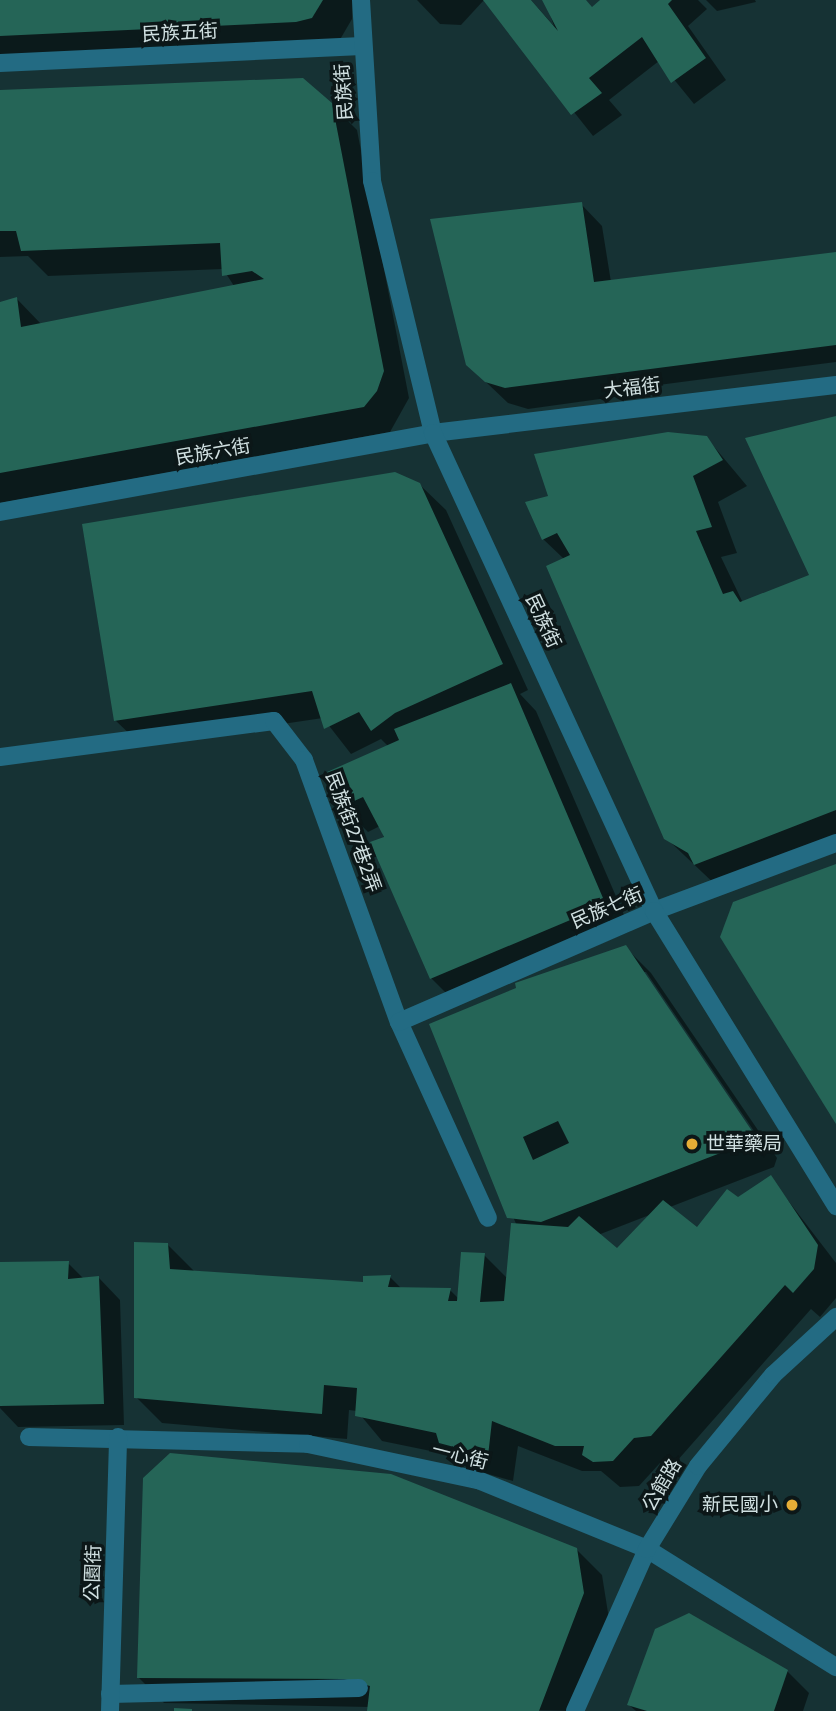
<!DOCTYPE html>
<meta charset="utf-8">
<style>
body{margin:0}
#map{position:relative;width:836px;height:1711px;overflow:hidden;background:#163234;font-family:Jost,"Noto Sans TC",sans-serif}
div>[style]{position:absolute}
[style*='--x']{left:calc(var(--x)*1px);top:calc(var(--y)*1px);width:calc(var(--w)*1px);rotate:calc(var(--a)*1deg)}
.shadow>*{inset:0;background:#0007}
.building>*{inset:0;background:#256557}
.lane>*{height:18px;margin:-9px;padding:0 9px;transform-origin:9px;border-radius:9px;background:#236b83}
.street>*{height:18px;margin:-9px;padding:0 9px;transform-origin:9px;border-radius:9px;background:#236b83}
.dots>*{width:19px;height:19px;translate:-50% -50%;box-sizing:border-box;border:4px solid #0c1718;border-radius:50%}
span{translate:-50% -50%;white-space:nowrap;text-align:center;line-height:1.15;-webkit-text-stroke:7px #0c1718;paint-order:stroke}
.street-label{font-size:19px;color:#d0e0e1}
.poi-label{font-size:19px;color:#d0e0e1}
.left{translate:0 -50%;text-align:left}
.right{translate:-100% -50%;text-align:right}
</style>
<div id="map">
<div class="shadow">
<div style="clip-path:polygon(0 0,352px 0,352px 19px,338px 43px,0 65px)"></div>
<div style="clip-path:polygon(417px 0,484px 0,461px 25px,440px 24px)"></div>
<div style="clip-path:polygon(485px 0,531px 0,554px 26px,545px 0,585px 0,593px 9px,603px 0,698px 0,707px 9px,688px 26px,726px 80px,694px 104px,659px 61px,609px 100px,622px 115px,593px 136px)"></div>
<div style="clip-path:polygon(706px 0,755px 0,756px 2px,717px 11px)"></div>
<div style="clip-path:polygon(0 92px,331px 104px,357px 130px,409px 398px,390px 432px,0 503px,0 304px,17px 299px,42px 325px,234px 286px,223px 269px,48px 276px,28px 256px,0 257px)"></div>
<div style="clip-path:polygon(581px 204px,602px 226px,611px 282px,836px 253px,836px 362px,628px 389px,629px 395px,528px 409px,508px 403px,467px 364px)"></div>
<div style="clip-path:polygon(836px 418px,836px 846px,721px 890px,666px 838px,564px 559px,543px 539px,550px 497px,706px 437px,747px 486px,718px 502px,737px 553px,721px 557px,743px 603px,812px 576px)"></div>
<div style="clip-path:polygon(419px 484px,446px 510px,528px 690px,520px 694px,536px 711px,631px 931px,457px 1004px,431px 978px,380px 826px,368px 832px,342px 806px,388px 746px,381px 739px,351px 754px,323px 718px,141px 745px,115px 720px)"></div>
<div style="clip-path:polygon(evenodd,625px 947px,651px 973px,777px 1158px,774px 1167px,670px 1207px,697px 1229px,770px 1177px,836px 1263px,836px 1298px,820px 1317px,811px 1309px,677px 1461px,660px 1463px,639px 1486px,620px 1487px,601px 1471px,582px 1471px,518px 1446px,513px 1481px,467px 1468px,455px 1456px,382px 1441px,357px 1411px,349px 1410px,347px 1439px,162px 1423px,136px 1397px,168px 1245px,194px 1271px,365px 1284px,390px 1277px,402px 1289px,450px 1290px,459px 1299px,484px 1255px,508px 1279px,517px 1226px,431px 1025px,625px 947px,642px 972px,646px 972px,758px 1137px,755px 1139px,642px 972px,625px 947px,652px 1214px,617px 1250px,598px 1235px,652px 1214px)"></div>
<div style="clip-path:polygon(68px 1263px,84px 1279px,99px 1278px,120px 1300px,124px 1425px,18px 1427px,0 1408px,0 1264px)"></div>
<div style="clip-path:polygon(576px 1549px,602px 1575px,609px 1619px,574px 1711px,164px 1703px,138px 1677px)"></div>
<div style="clip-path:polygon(787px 1671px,809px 1693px,803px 1711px,636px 1711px,629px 1705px)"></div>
</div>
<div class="building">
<div style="clip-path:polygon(0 0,323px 0,312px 18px,296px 22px,0 36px)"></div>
<div style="clip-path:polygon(483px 0,531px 0,558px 31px,542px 0,586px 0,592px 7px,600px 0,672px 0,668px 4px,706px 58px,671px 83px,642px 37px,589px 78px,602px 93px,571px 115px)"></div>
<div style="clip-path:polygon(303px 78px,332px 103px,384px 371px,377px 391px,364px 407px,0 473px,0 302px,17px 297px,21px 327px,264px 279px,252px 271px,222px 276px,220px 243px,21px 251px,16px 231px,0 231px,0 90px)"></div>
<div style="clip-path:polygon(582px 202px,594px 282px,836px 252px,836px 345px,505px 388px,485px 382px,466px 365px,430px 219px)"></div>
<div style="clip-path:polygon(836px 416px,836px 810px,694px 865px,688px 853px,664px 839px,546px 566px,570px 555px,557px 533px,542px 540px,525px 502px,548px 496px,534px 454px,668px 432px,707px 436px,723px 460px,693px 476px,712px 527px,696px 531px,723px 594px,733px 591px,740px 602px,809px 575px,745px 438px)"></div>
<div style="clip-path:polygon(395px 472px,420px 483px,503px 664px,395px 713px,371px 731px,359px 712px,324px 729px,312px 691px,114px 721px,82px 524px)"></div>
<div style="clip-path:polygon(511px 683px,606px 905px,430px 979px,370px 842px,384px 837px,363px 797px,341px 807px,327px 772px,399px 740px,394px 729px)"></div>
<div style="clip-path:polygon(836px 864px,836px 1124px,720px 937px,733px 902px)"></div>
<div style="clip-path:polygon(evenodd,626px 945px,752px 1131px,749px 1142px,541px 1222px,507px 1218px,429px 1024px,516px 988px,515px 983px,626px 945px,558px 1121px,569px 1143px,533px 1160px,523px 1137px,558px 1121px)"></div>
<div style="clip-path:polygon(771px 1175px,818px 1245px,814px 1269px,793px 1293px,785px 1285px,651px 1436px,634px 1438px,613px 1461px,593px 1462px,582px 1455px,584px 1446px,555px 1446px,492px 1421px,488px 1456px,439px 1443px,436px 1433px,355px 1416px,357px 1388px,324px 1385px,322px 1414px,134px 1398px,134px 1242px,168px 1243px,170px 1269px,363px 1282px,363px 1276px,391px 1275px,388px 1287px,451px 1288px,448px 1301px,457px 1301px,461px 1252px,485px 1253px,480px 1302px,504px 1301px,511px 1223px,568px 1227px,579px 1216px,617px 1248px,663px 1200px,697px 1227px,727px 1189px,738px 1197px)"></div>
<div style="clip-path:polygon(69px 1261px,68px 1279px,99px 1276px,104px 1404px,0 1406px,0 1262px)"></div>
<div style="clip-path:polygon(170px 1453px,391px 1474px,577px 1548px,584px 1593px,539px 1711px,367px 1711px,370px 1686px,344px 1679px,137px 1678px,143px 1478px)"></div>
<div style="clip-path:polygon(689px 1613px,788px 1670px,774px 1711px,647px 1711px,627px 1705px,655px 1629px)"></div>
<div style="clip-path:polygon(174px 1708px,192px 1709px,192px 1711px,174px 1711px)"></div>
</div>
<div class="lane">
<div style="--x:0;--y:63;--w:362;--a:-2.7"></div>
<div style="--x:0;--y:512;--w:440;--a:-10.3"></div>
<div style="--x:433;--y:433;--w:406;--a:-6.8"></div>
<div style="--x:0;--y:757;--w:276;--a:-7.5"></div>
<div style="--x:274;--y:721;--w:49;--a:52.4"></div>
<div style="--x:304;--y:760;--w:279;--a:70.1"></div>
<div style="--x:399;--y:1022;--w:215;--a:65.6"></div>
<div style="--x:399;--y:1022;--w:278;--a:-23.5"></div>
<div style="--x:654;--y:911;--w:194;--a:-20.5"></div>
<div style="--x:29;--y:1437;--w:279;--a:1.4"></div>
<div style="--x:308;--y:1444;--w:174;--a:12"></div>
<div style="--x:478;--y:1480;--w:183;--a:22.2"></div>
<div style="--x:647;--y:1549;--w:223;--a:32"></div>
<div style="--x:110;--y:1694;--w:249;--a:-1.4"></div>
<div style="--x:110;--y:1711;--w:274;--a:-88.3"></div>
</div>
<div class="street">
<div style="--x:361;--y:0;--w:181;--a:86.5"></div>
<div style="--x:372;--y:181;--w:259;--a:76.4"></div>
<div style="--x:433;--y:433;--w:527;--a:65.19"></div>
<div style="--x:654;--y:911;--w:347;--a:58.3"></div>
<div style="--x:575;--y:1711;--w:177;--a:-66"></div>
<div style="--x:647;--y:1549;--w:97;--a:-58.4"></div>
<div style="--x:698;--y:1466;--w:118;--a:-50.5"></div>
<div style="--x:773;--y:1375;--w:86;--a:-42.6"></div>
</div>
<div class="dots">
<div style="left:692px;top:1144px;background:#e6ad36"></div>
<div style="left:792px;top:1505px;background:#e6ad36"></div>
</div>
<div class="street-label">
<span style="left:180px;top:33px;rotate:-3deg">民族五街</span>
<span style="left:344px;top:92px;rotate:-94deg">民族街</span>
<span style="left:632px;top:388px;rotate:-7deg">大福街</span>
<span style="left:213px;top:452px;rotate:-10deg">民族六街</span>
<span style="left:543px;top:621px;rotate:65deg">民族街</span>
<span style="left:353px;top:832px;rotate:70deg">民族街27巷2弄</span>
<span style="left:607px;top:908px;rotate:-23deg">民族七街</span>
<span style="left:460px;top:1456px;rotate:14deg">一心街</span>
<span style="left:662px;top:1485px;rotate:-59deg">公館路</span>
<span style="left:93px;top:1573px;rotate:-88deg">公園街</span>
</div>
<div class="poi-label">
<span class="left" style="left:706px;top:1144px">世華藥局</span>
<span class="right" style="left:778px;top:1505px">新民國小</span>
</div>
</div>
